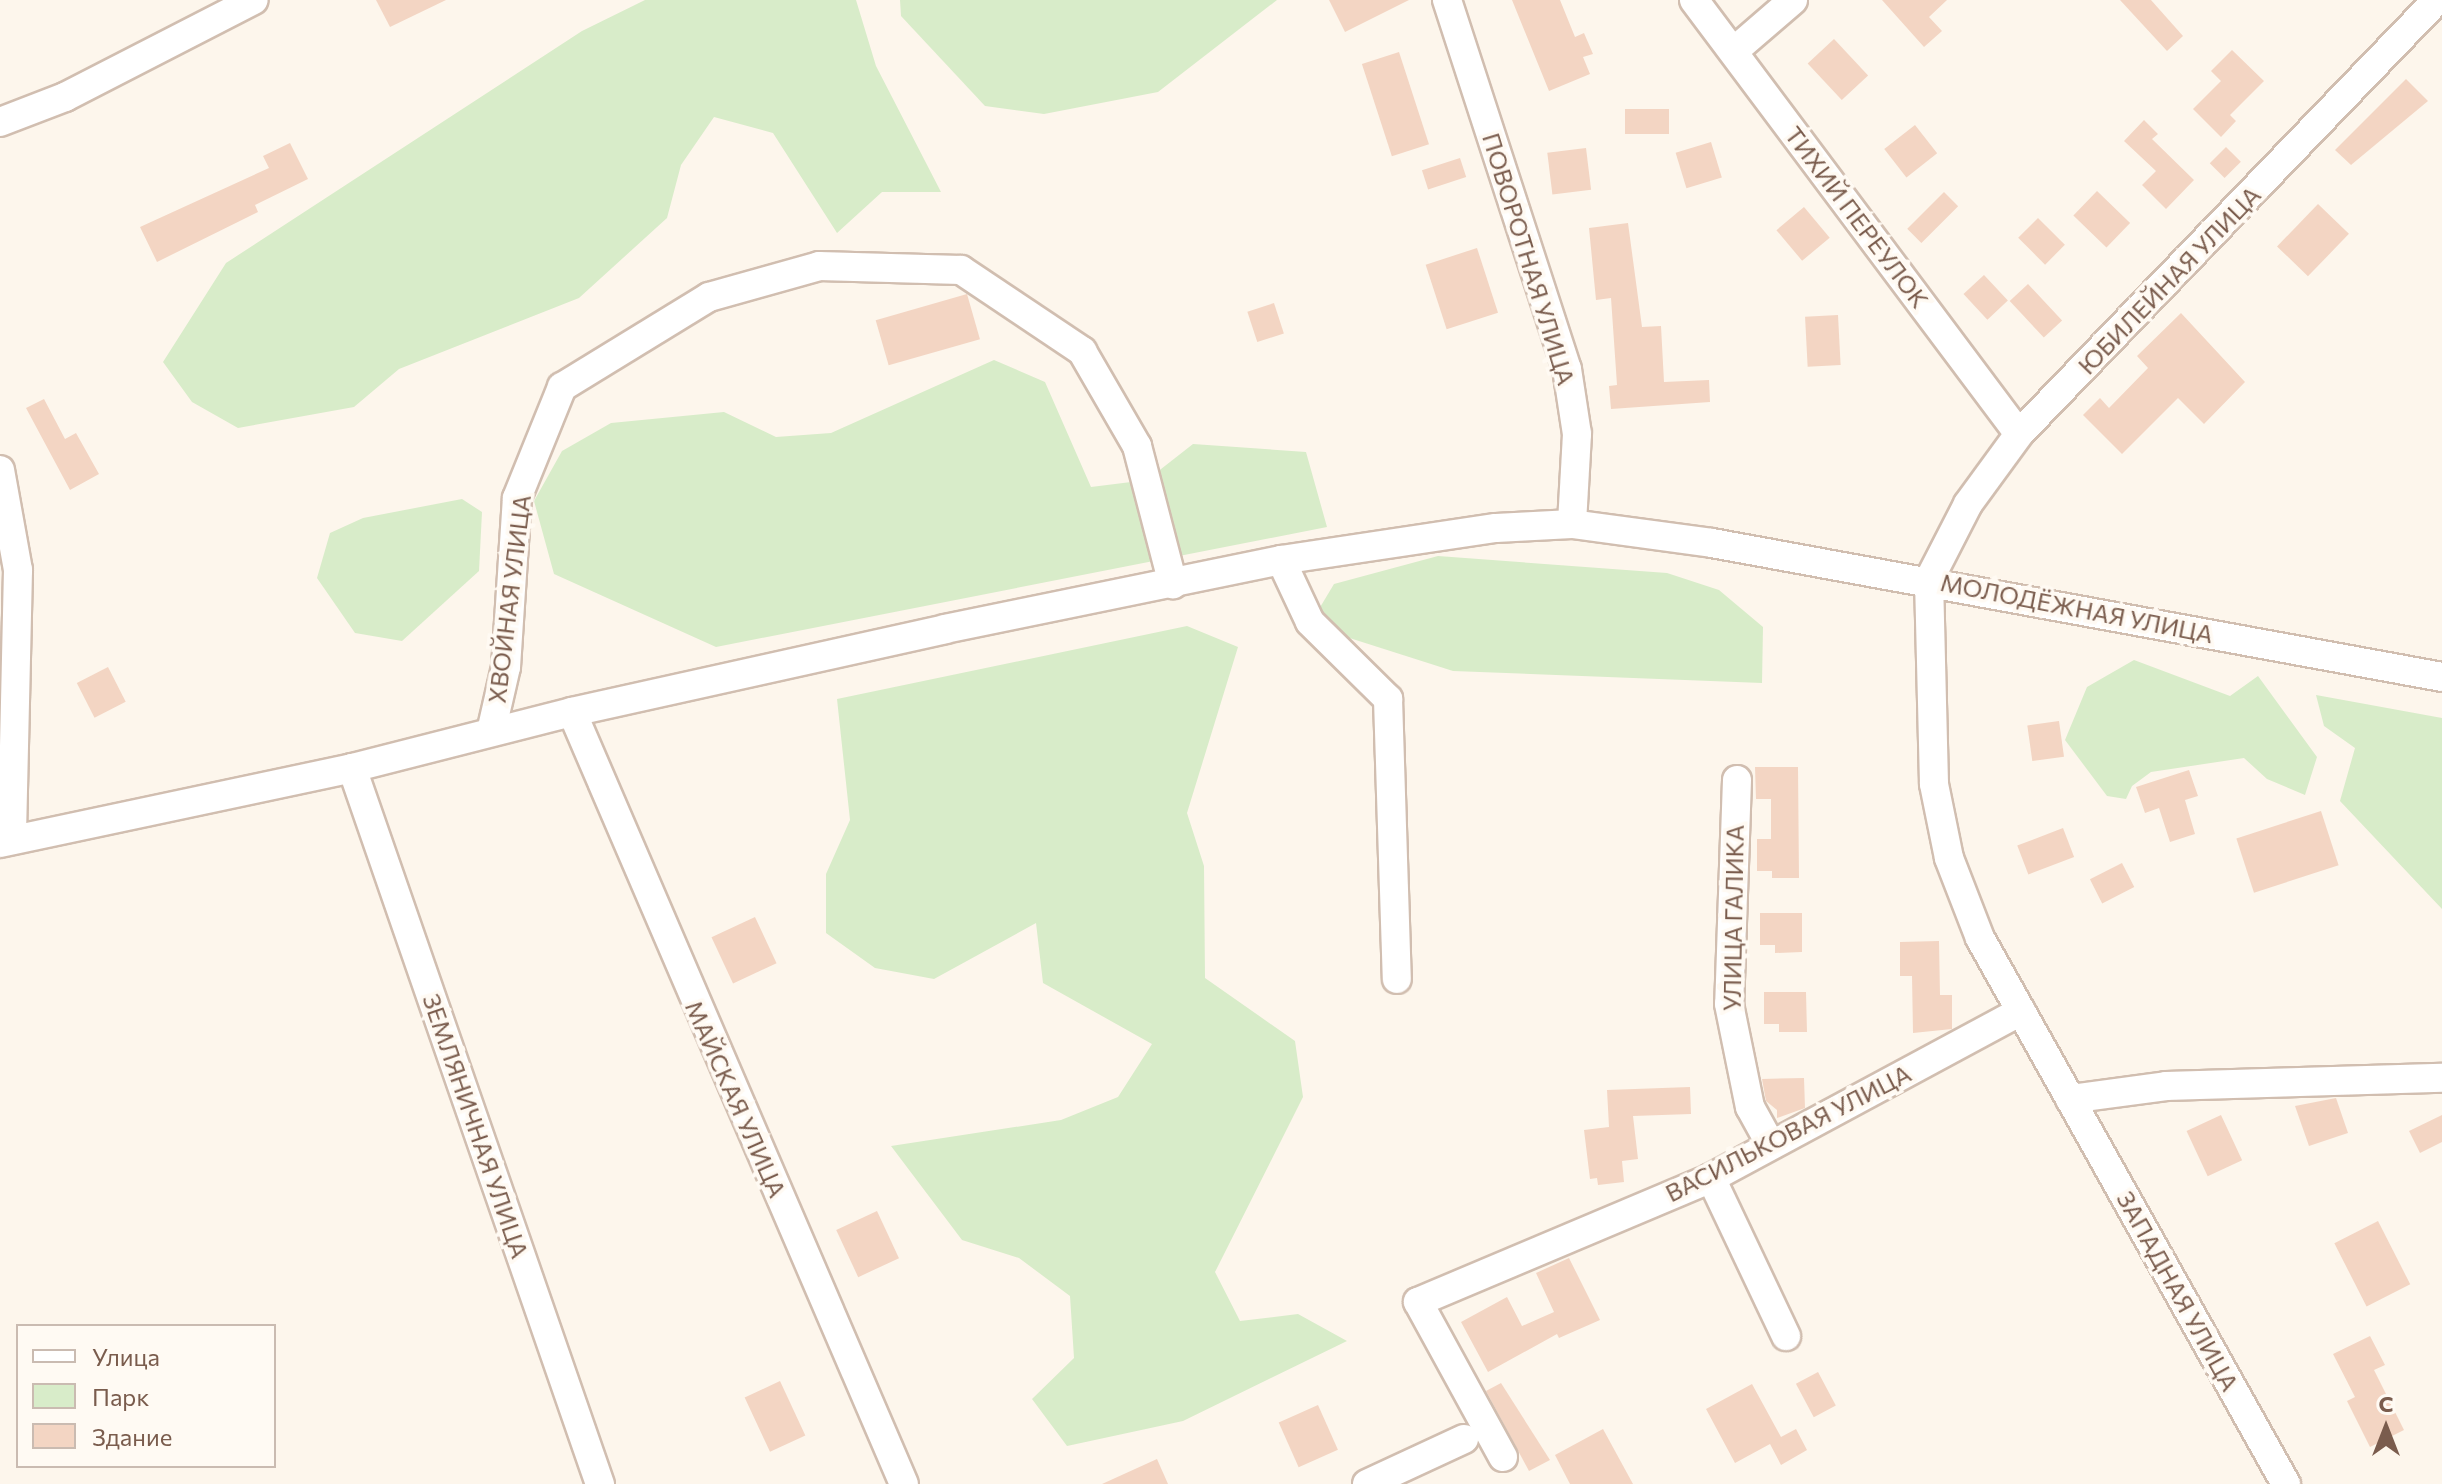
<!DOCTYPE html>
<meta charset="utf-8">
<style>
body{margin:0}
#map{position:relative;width:2442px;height:1484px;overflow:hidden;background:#fdf6ec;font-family:Commissioner,sans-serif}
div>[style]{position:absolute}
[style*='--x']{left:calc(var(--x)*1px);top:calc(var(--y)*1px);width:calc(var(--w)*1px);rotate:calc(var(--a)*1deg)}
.green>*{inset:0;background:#d8ecc9}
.building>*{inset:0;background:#f3d5c3;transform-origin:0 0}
.roads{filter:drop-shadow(2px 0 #d1beb0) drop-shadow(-2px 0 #d1beb0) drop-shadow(0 2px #d1beb0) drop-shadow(0 -2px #d1beb0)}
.minor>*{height:28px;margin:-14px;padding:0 14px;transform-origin:14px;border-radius:14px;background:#fff}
span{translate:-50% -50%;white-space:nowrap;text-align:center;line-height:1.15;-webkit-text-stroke:7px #fffaf3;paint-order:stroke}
.street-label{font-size:24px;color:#7a5c4d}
.legend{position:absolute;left:16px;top:1324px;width:260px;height:144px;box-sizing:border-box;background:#fffaf3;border:2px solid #cabbb1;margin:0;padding:10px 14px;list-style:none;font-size:24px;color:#7a5c4d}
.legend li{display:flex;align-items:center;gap:16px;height:40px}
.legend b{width:40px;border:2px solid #cabbb1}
.north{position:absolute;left:2346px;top:1388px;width:80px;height:80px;-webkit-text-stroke:6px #fffaf3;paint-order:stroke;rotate:0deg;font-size:22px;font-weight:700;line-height:32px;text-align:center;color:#7a5c4d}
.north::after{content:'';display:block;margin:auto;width:28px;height:36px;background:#7a5c4d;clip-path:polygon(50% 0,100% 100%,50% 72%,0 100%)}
</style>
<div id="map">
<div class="green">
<div style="clip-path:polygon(645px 0,856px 0,876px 66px,941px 192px,882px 192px,837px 233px,773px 133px,714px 117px,681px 165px,667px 218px,579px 298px,399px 369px,354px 407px,238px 428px,192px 402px,163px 362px,226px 263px,582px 31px)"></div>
<div style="clip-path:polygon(900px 0,1277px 0,1158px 92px,1044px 114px,985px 106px,901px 16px)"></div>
<div style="clip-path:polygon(994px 360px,1045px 382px,1091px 487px,1147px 480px,1193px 444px,1306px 452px,1327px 527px,716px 647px,554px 574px,534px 501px,562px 451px,611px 423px,724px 412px,776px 437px,831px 433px)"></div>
<div style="clip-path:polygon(462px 499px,482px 512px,479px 571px,402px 641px,355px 633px,317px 578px,330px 533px,363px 518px)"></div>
<div style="clip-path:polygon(1438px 556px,1667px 573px,1719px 590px,1763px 627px,1762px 683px,1453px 671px,1337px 634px,1319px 609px,1334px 584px)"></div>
<div style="clip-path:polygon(1187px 626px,1238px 647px,1187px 813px,1204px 866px,1205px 978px,1295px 1041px,1303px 1097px,1215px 1272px,1240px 1321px,1298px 1314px,1347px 1341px,1183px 1421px,1067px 1446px,1032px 1399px,1074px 1358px,1070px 1296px,1019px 1258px,962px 1240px,891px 1146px,1061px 1120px,1118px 1097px,1152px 1044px,1043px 983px,1036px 923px,934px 979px,875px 968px,826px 933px,826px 874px,850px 820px,837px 699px)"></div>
<div style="clip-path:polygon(2134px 660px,2230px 696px,2258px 676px,2317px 757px,2305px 795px,2267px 779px,2244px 758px,2151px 772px,2132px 786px,2126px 799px,2107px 796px,2065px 740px,2087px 687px)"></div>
<div style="clip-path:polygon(2316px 695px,2442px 718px,2442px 909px,2340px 801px,2355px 748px,2324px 726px)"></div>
</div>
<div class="building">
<div style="clip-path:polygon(376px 0,446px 0,390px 27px)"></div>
<div style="clip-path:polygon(1329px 0,1409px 0,1345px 32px)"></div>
<div style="clip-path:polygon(1512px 0,1560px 0,1575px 37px,1584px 33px,1593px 54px,1583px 57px,1590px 74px,1549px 91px)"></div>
<div style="clip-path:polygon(1882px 0,1947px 0,1929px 17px,1942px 31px,1924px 47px)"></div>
<div style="clip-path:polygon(2120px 0,2151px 0,2183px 36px,2167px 51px)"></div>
<div style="left:1834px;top:39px;width:50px;height:36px;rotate:47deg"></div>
<div style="clip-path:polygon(2232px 50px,2264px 81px,2230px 115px,2236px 121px,2221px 137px,2193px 109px,2221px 81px,2211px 71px)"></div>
<div style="left:1399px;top:52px;width:97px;height:39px;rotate:72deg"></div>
<div style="clip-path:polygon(2406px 79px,2428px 101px,2351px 165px,2335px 150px)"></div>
<div style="left:1669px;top:109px;width:25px;height:44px;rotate:90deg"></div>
<div style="clip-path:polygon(2144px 120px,2158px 134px,2152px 139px,2194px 180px,2166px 209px,2142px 185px,2156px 171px,2124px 141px)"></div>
<div style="left:1915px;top:125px;width:36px;height:39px;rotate:52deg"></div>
<div style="left:1711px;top:142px;width:37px;height:37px;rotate:73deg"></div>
<div style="clip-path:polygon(290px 143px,308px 179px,255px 205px,258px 212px,157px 262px,140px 227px,269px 168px,263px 156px)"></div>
<div style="left:2226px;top:147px;width:21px;height:23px;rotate:45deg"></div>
<div style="left:1586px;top:148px;width:42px;height:39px;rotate:83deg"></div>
<div style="left:1460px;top:158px;width:20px;height:40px;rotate:72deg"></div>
<div style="left:2097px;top:191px;width:46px;height:34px;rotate:44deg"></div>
<div style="left:1944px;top:192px;width:20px;height:52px;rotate:45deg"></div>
<div style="left:2318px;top:204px;width:43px;height:59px;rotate:44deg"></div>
<div style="left:1804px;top:207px;width:40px;height:36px;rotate:50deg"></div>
<div style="left:2038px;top:218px;width:38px;height:28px;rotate:45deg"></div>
<div style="clip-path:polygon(1628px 223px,1642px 327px,1661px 326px,1664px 382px,1709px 380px,1710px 402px,1611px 409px,1609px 386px,1617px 385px,1611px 298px,1596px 300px,1589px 228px)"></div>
<div style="left:1477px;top:248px;width:68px;height:54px;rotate:72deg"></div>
<div style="left:1984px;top:275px;width:35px;height:28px;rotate:47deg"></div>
<div style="left:2028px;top:284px;width:50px;height:25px;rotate:47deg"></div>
<div style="left:967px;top:294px;width:47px;height:95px;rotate:74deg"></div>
<div style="left:1274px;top:303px;width:32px;height:28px;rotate:72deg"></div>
<div style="clip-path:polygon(2181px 313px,2245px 382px,2204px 424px,2178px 398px,2122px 454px,2083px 415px,2100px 398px,2109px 408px,2148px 368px,2137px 356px)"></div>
<div style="left:1838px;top:315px;width:50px;height:33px;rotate:87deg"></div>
<div style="clip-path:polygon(44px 399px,65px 439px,76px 433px,99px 474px,70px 490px,26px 408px)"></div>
<div style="left:108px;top:667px;width:39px;height:35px;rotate:63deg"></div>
<div style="left:2059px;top:721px;width:36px;height:32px;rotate:82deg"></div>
<div style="clip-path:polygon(1755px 767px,1798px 767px,1799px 878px,1772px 878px,1772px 871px,1757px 871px,1757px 839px,1771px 839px,1771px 799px,1756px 799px)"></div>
<div style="clip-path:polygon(2189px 770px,2198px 796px,2185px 800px,2195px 834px,2170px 842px,2159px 808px,2145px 813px,2136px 787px)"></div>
<div style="left:2321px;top:811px;width:57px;height:89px;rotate:72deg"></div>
<div style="left:2063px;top:828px;width:31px;height:49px;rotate:69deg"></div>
<div style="left:2122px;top:863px;width:27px;height:36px;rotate:63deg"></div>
<div style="clip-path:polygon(1760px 913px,1802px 913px,1802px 952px,1775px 953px,1775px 945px,1760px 945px)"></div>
<div style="left:755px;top:917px;width:51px;height:48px;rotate:65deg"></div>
<div style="clip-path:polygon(1939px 941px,1940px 995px,1952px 995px,1952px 1029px,1913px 1033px,1912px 976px,1900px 976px,1900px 942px)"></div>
<div style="clip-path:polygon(1764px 992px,1806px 992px,1807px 1032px,1779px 1032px,1779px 1024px,1764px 1024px)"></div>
<div style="clip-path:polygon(1804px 1078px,1805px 1108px,1777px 1118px,1777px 1110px,1766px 1101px,1762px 1079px)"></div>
<div style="clip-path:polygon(1690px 1087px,1691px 1114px,1633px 1116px,1638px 1159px,1622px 1161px,1624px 1182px,1598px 1185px,1597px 1178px,1590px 1179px,1584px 1130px,1609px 1127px,1607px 1090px)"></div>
<div style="clip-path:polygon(2336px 1098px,2348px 1133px,2309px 1146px,2295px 1106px)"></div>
<div style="left:2221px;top:1115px;width:50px;height:38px;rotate:65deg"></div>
<div style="clip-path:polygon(2442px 1115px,2442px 1142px,2420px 1153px,2409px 1131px)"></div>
<div style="left:877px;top:1211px;width:52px;height:45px;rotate:65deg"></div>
<div style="left:2378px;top:1221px;width:71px;height:49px;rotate:63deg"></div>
<div style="clip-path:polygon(1569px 1258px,1600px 1320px,1559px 1338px,1557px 1334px,1488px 1372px,1461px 1322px,1507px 1297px,1522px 1326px,1554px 1312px,1536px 1273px)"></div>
<div style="clip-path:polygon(2370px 1336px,2385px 1365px,2374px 1370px,2404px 1430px,2370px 1447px,2347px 1401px,2355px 1397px,2333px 1354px)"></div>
<div style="left:1818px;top:1372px;width:38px;height:25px;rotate:62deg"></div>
<div style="left:780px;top:1381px;width:60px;height:39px;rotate:65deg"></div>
<div style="clip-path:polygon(1501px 1383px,1550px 1460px,1529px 1471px,1486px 1391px)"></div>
<div style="clip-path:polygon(1752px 1384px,1781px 1437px,1796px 1429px,1807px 1450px,1781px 1465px,1770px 1444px,1735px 1463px,1706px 1409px)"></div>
<div style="left:1318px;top:1405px;width:49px;height:43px;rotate:66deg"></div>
<div style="clip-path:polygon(1603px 1429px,1633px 1484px,1570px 1484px,1555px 1455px)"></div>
<div style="clip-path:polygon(1157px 1459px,1168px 1484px,1102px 1484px)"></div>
</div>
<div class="roads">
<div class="minor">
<div style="--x:1447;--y:0;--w:388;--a:72"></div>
<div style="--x:1567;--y:369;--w:66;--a:81.3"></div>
<div style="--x:1577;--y:434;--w:90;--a:93.2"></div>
<div style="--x:1694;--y:0;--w:542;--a:53.17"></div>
<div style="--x:1734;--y:51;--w:78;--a:-40.8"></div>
<div style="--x:0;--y:122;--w:70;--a:-21"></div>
<div style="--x:65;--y:97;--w:212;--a:-27.2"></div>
<div style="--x:0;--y:470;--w:102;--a:79.8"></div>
<div style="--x:18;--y:570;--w:270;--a:91.3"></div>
<div style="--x:1281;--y:560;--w:68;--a:64.9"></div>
<div style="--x:1310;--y:622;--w:110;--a:44.6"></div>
<div style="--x:1388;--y:699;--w:280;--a:88.2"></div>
<div style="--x:572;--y:712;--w:840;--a:66.73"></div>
<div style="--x:491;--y:732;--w:67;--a:-77"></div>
<div style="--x:506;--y:667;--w:169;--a:-86.3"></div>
<div style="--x:517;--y:498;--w:120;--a:-67.9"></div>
<div style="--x:562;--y:387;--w:172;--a:-31.5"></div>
<div style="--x:709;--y:297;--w:114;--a:-15.7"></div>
<div style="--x:819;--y:266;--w:142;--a:1.6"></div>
<div style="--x:961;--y:270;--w:146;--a:33.8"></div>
<div style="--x:1082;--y:351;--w:110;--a:59.9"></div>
<div style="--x:1137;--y:446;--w:143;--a:75.4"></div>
<div style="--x:352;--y:768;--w:758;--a:70.9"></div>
<div style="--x:1737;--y:780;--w:224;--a:92"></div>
<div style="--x:1729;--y:1004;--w:105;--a:78.5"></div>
<div style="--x:1750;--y:1107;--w:43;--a:61.1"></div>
<div style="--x:0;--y:843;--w:360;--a:-12"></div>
<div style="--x:352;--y:768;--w:227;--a:-14.3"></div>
<div style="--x:572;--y:712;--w:382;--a:-12.5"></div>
<div style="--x:945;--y:629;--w:343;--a:-11.6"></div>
<div style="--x:1281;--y:560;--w:217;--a:-8.5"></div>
<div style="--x:1496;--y:528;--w:76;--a:-3"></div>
<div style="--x:1572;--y:524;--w:141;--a:7.7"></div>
<div style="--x:1712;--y:543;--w:742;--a:10.4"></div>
<div style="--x:2070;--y:1099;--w:97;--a:-7.7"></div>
<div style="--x:2166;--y:1086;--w:276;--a:-1.7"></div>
<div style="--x:1711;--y:1178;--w:175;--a:64.6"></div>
<div style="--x:1503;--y:1457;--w:177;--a:-118.7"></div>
<div style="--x:1418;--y:1302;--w:318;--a:-22.9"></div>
<div style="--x:1711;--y:1178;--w:352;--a:-28.3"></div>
<div style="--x:1367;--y:1484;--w:107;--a:-24.9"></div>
<div style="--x:2286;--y:1484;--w:626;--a:-119.27"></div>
<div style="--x:1980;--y:938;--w:86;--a:-111.2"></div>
<div style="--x:1949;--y:858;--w:76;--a:-101.5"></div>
<div style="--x:1934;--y:784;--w:204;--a:-91.4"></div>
<div style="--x:1929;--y:580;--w:85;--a:-62.8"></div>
<div style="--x:1968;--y:504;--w:87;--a:-53.9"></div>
<div style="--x:2019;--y:434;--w:603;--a:-46.08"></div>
</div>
</div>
<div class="street-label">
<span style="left:1857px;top:217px;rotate:53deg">ТИХИЙ ПЕРЕУЛОК</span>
<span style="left:1529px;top:259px;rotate:73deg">ПОВОРОТНАЯ УЛИЦА</span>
<span style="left:2169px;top:280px;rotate:-46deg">ЮБИЛЕЙНАЯ УЛИЦА</span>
<span style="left:509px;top:599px;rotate:-83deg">ХВОЙНАЯ УЛИЦА</span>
<span style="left:2077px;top:608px;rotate:11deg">МОЛОДЁЖНАЯ УЛИЦА</span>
<span style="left:1733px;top:918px;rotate:-89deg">УЛИЦА ГАЛИКА</span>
<span style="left:736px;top:1099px;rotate:66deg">МАЙСКАЯ УЛИЦА</span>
<span style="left:476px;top:1126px;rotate:71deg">ЗЕМЛЯНИЧНАЯ УЛИЦА</span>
<span style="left:1788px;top:1133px;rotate:-27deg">ВАСИЛЬКОВАЯ УЛИЦА</span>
<span style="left:2178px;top:1291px;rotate:61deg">ЗАПАДНАЯ УЛИЦА</span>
</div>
<ul class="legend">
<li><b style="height:10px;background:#fff"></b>Улица</li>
<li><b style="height:22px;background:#d8ecc9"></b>Парк</li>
<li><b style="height:22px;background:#f3d5c3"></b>Здание</li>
</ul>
<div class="north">С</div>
</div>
